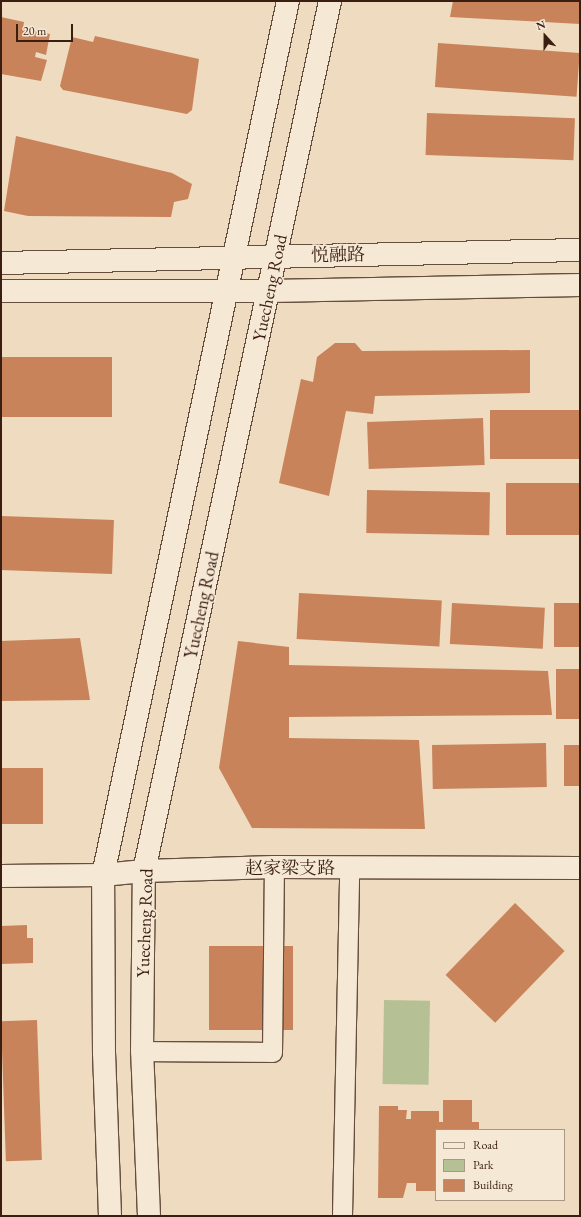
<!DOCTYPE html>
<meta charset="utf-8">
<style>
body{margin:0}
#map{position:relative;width:581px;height:1217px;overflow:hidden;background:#efdbbf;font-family:"EB Garamond","Noto Serif SC",serif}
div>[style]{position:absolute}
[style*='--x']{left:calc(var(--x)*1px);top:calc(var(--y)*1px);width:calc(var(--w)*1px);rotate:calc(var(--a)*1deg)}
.green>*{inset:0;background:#b5c195;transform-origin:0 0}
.building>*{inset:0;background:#c8835a;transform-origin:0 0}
.roads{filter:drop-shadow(1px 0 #674d3d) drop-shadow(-1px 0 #674d3d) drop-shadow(0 1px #674d3d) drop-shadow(0 -1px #674d3d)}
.street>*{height:19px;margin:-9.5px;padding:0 9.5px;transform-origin:9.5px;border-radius:9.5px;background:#f5e8d5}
.secondary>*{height:22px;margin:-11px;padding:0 11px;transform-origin:11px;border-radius:11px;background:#f5e8d5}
span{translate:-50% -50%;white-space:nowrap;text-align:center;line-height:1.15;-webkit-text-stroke:3.5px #f5e8d5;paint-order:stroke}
.street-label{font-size:18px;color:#3a1e12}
.frame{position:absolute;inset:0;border:2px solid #3a1e12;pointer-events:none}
.legend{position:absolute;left:435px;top:1129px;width:130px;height:72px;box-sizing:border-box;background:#f5e8d5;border:1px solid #aa9787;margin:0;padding:5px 7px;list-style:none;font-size:12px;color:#3a1e12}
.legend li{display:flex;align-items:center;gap:8px;height:20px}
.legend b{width:20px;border:1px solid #aa9787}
.north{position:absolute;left:525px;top:16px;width:40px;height:40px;-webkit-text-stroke:3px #f5e8d5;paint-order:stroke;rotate:339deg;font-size:11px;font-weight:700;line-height:16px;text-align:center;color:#3a1e12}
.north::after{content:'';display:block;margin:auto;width:14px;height:18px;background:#3a1e12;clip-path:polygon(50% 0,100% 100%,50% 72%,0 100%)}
.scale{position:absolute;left:16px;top:24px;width:57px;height:18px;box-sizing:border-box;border:2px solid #3a1e12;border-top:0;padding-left:5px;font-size:12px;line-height:14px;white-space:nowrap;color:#3a1e12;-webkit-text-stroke:3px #f5e8d5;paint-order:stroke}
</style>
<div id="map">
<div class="green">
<div style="left:384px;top:1000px;width:46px;height:84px;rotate:1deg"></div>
</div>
<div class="building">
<div style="clip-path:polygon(453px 1px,580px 1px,580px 24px,450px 17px)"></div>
<div style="clip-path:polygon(1px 17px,24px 22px,23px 28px,50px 34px,46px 55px,36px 52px,35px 57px,47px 60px,41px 81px,1px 74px)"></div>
<div style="clip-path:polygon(95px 36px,199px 59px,192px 110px,187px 114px,63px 90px,60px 86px,72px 37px,93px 42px)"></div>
<div style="left:438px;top:43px;width:142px;height:44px;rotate:4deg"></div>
<div style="left:427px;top:113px;width:148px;height:42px;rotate:2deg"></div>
<div style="clip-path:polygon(16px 136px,172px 173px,192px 184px,188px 199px,174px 202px,171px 217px,28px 216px,4px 211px)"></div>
<div style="clip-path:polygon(335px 343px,355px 343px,362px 351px,530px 350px,530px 393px,375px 396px,373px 414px,346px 411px,329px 496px,279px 483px,301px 379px,313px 382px,317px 357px)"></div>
<div style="left:1px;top:357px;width:111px;height:60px"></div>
<div style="left:580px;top:410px;width:49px;height:90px;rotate:90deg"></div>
<div style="left:483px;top:418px;width:47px;height:116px;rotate:88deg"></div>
<div style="left:506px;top:483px;width:74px;height:52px"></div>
<div style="left:367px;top:490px;width:123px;height:43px;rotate:1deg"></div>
<div style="left:1px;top:516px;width:113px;height:54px;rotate:2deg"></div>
<div style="left:299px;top:593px;width:143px;height:46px;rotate:3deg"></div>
<div style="left:452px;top:603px;width:93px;height:41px;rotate:3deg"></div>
<div style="left:554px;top:603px;width:26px;height:44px"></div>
<div style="clip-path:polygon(80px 638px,90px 700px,1px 701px,1px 641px)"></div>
<div style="clip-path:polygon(238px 641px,289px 647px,289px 665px,548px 671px,552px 715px,289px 717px,289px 738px,419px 740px,425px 829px,252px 828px,219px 768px)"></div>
<div style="left:556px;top:669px;width:24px;height:50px"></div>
<div style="left:546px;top:743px;width:44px;height:114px;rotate:89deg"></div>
<div style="left:564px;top:745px;width:16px;height:41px"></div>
<div style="left:1px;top:768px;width:42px;height:56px"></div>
<div style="left:515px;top:903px;width:69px;height:100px;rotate:44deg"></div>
<div style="clip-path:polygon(27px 925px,27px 938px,33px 938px,33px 963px,1px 964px,1px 926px)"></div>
<div style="left:293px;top:946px;width:84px;height:84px;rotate:90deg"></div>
<div style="left:37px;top:1020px;width:140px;height:36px;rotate:88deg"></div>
<div style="clip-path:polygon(443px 1100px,472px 1100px,472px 1122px,479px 1122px,479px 1130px,436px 1130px,436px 1191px,416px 1191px,416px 1183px,407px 1183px,403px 1198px,378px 1198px,379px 1106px,398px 1106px,398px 1110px,407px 1110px,406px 1119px,411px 1119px,411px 1111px,439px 1111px,439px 1122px,443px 1122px)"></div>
</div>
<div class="roads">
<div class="street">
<div style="--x:142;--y:1051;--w:130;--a:0.4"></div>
<div style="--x:272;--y:1052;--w:185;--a:-89.4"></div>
<div style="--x:342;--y:1215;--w:347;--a:-88.8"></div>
</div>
<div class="secondary">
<div style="--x:1;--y:263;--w:579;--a:-1.29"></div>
<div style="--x:1;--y:291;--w:269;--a:0"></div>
<div style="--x:270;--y:291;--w:310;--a:-1.1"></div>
<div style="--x:1;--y:876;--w:102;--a:-0.6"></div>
<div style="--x:103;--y:875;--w:41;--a:-5.6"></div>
<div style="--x:144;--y:871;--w:130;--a:-1.8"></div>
<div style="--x:274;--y:867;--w:306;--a:0.2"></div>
<div style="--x:110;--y:1216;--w:163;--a:-92.1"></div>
<div style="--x:104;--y:1053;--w:178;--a:-90.3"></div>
<div style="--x:103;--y:875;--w:893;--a:-78.05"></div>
<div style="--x:149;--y:1216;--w:165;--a:-92.4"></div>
<div style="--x:142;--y:1051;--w:180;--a:-89.4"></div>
<div style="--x:144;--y:871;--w:890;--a:-77.93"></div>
</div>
</div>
<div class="street-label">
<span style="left:338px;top:255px;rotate:-1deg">悦融路</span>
<span style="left:270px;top:288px;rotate:-78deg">Yuecheng Road</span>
<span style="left:202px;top:605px;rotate:-78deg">Yuecheng Road</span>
<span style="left:290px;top:868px">赵家梁支路</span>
<span style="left:145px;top:923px;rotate:-88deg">Yuecheng Road</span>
</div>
<div class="frame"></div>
<ul class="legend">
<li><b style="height:5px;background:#f5e8d5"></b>Road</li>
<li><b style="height:11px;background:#b5c195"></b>Park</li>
<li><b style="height:11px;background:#c8835a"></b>Building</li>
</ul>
<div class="north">N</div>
<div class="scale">20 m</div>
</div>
